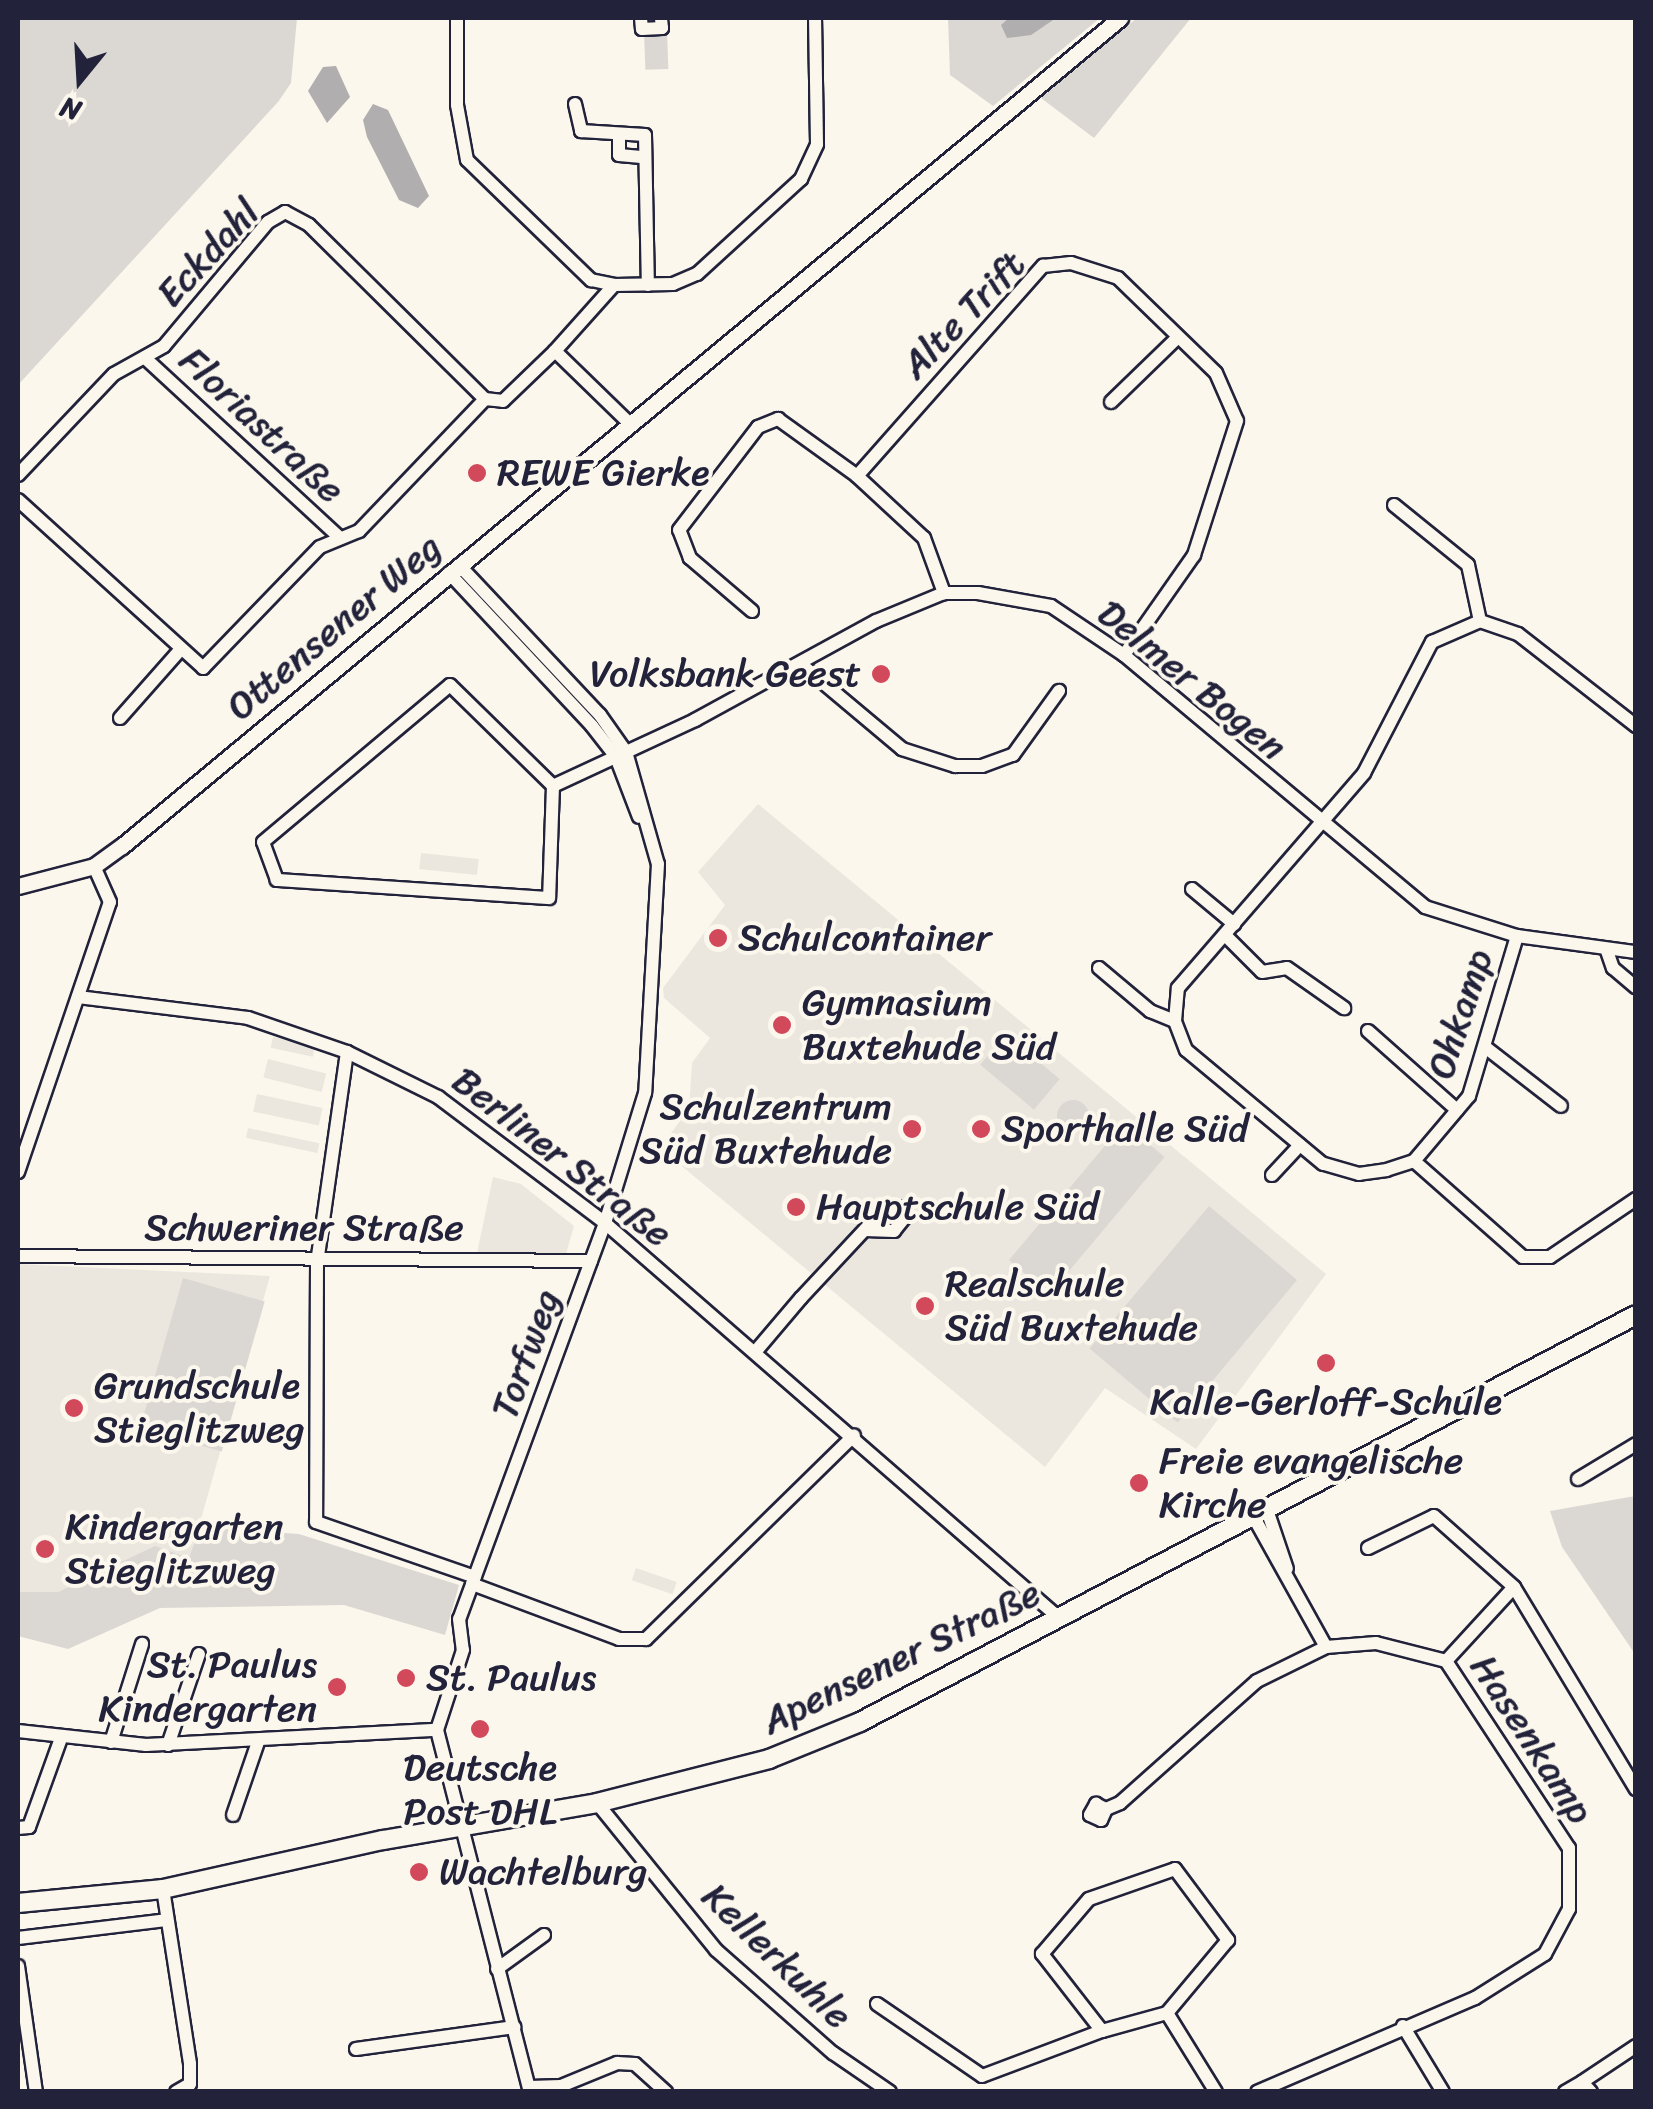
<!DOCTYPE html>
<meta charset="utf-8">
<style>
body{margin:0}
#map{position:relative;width:1653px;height:2109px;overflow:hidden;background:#fbf7ec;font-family:Sriracha,sans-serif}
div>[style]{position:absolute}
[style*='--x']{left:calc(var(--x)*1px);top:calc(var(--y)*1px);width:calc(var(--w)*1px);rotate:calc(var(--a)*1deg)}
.built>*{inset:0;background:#ebe7df;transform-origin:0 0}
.green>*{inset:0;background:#dbd8d3;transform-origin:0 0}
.round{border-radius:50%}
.water>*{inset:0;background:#b1aeb0}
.roads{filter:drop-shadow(2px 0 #22223b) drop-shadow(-2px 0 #22223b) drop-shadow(0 2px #22223b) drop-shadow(0 -2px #22223b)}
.minor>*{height:12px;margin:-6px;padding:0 6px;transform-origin:6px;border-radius:6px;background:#fbf7ec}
.tertiary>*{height:15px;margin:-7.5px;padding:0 7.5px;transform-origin:7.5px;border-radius:7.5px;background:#fbf7ec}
.secondary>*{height:18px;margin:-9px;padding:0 9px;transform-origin:9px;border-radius:9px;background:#fbf7ec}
.dots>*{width:28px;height:28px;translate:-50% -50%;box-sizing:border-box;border:5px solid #fbf7ec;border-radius:50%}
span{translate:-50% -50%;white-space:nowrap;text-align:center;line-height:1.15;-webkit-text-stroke:8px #fbf7ec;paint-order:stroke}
.street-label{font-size:38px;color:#22223b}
.poi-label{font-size:38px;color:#22223b}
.left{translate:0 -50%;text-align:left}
.right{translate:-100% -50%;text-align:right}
.frame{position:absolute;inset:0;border:20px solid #22223b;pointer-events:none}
.north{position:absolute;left:30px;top:30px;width:100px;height:100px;-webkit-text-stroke:8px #fbf7ec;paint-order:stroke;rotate:198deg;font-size:28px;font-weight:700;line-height:40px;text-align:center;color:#22223b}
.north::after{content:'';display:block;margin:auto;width:35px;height:45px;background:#22223b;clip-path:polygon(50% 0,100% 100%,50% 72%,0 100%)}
</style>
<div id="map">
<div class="built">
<div style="clip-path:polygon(758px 804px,1326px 1274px,1196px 1449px,1105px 1388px,1045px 1467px,660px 1148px,689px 1109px,692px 1063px,710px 1038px,664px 998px,663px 988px,725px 905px,698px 872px)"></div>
<div style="left:421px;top:853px;width:58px;height:16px;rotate:6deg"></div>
<div style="left:273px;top:1037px;width:43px;height:11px;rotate:12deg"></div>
<div style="left:268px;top:1059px;width:60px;height:19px;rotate:14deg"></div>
<div style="left:257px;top:1094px;width:67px;height:18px;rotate:12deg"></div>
<div style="left:248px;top:1128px;width:73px;height:10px;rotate:12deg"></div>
<div style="clip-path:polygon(493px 1177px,521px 1184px,574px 1226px,566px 1254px,477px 1253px)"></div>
<div style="clip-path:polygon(18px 1264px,270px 1276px,190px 1558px,155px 1547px,58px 1592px,18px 1592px)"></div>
<div style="left:636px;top:1568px;width:43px;height:13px;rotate:19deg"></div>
</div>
<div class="green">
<div style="clip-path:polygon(18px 18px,297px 18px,291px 83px,278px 102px,18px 385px)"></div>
<div style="clip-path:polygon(948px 18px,1100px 18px,993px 106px,950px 75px)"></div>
<div style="clip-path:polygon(1137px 18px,1191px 18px,1094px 138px,1041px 98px)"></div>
<div style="left:667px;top:31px;width:38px;height:23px;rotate:88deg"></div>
<div style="left:1006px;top:1034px;width:70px;height:40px;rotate:40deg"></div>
<div class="round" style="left:1057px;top:1100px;width:32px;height:32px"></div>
<div style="left:1124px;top:1123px;width:53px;height:179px;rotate:40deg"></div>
<div style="left:1209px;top:1206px;width:115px;height:186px;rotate:40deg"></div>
<div style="left:183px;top:1278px;width:85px;height:156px;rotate:16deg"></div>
<div style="clip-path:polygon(1635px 1496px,1636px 1496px,1635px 1654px,1562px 1547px,1550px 1511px)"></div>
<div style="clip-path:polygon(200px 1527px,299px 1534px,459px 1585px,445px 1635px,344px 1605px,160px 1608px,68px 1649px,18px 1636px,18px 1592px,58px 1592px,155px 1546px,189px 1558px)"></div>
</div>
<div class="water">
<div style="clip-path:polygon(1009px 18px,1056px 18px,1031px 35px,1007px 38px,1001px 25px)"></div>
<div style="clip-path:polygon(336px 66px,350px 97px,327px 123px,308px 91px,323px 67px)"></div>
<div style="clip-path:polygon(373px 104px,388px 110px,429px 196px,418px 208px,399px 200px,367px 137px,363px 120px)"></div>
</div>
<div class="roads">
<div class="minor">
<div style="--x:457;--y:18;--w:87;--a:90"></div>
<div style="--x:457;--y:105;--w:56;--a:79.7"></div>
<div style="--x:467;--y:160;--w:173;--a:44.1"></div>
<div style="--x:591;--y:280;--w:24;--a:12"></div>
<div style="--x:614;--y:285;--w:59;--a:-1"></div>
<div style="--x:673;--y:284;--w:26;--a:-23"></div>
<div style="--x:697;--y:274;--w:141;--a:-42.4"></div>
<div style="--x:801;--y:179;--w:38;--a:-65"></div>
<div style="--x:817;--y:144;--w:126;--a:-90.9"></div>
<div style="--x:641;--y:18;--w:11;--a:85"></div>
<div style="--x:642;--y:29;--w:20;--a:-3"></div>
<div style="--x:662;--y:28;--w:10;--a:-96"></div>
<div style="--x:575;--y:104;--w:28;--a:77"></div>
<div style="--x:581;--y:131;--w:64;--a:3.6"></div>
<div style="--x:645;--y:135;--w:150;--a:88.9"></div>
<div style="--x:619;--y:134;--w:21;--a:90"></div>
<div style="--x:619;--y:155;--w:25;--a:5"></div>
<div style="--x:614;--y:285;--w:89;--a:131.8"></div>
<div style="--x:555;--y:351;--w:103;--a:44.2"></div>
<div style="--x:145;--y:358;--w:263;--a:42.7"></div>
<div style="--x:1111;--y:402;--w:92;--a:-44.1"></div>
<div style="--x:18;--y:475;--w:139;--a:-46.5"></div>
<div style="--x:114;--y:374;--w:57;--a:-29.2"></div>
<div style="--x:164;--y:346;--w:162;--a:-50"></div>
<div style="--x:268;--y:222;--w:20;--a:-30"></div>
<div style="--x:285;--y:212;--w:27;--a:28"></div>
<div style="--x:309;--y:225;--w:247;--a:44.7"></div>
<div style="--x:485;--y:399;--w:18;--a:6"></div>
<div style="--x:503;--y:401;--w:72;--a:-43.9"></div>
<div style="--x:857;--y:476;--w:281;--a:-48.5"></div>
<div style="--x:1043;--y:266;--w:28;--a:-6"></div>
<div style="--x:1071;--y:263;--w:49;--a:17.7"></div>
<div style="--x:1118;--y:278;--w:136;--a:44.1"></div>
<div style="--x:1216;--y:373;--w:52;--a:66.4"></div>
<div style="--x:1237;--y:421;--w:141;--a:107.8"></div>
<div style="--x:1194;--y:555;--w:122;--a:125"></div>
<div style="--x:18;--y:500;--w:250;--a:42.2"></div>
<div style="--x:203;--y:668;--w:168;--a:-46"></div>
<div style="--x:320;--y:547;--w:42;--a:-22.3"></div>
<div style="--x:359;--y:531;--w:182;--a:-46.3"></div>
<div style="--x:1394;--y:505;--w:95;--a:39"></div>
<div style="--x:1468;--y:565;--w:57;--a:77.9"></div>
<div style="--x:459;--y:565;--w:206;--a:46.8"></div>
<div style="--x:600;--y:715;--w:45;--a:54.9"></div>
<div style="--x:626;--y:752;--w:116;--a:74.1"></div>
<div style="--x:658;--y:864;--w:229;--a:93.2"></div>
<div style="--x:645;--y:1093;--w:136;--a:107.1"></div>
<div style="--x:605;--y:1223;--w:422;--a:110.2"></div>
<div style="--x:459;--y:1619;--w:31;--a:83"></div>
<div style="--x:463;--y:1650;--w:84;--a:108"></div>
<div style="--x:437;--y:1730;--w:374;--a:75.6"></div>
<div style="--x:449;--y:573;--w:209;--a:46.9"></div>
<div style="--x:592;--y:726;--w:39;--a:52"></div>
<div style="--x:616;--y:757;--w:64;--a:69"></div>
<div style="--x:752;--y:611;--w:82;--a:-139.5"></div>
<div style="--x:690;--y:558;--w:30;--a:-111"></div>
<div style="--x:679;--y:530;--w:130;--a:-52.5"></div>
<div style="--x:758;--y:427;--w:22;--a:-22"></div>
<div style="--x:778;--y:419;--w:97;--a:35.8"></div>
<div style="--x:857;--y:476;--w:91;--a:42.8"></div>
<div style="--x:924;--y:538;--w:59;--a:70"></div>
<div style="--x:802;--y:665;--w:131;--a:40"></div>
<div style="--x:902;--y:749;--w:56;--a:17.8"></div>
<div style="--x:955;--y:766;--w:27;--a:0"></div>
<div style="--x:982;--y:766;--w:33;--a:-20"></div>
<div style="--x:1013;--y:755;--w:79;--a:-54.3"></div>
<div style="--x:120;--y:718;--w:92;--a:-48.5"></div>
<div style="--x:553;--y:786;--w:112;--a:92"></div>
<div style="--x:549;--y:898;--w:273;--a:-176.2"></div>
<div style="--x:277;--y:880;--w:40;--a:-110.2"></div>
<div style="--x:263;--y:842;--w:244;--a:-40"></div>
<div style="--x:450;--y:685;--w:144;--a:44.4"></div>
<div style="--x:553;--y:786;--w:157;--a:-24.9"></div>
<div style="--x:695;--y:720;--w:206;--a:-28.7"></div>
<div style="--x:876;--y:621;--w:74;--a:-22.4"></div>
<div style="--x:944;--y:593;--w:34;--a:0"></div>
<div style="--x:978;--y:593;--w:74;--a:10.1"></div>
<div style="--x:1051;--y:606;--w:88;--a:33.9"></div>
<div style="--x:1124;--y:655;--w:393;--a:39.9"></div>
<div style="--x:1425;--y:907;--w:96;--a:17.5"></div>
<div style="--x:1517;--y:936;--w:120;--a:7.7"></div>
<div style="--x:1192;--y:889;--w:55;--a:39.8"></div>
<div style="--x:1225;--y:935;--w:52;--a:45"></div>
<div style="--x:1262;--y:972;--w:25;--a:-9"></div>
<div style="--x:1287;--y:968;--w:70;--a:35.1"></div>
<div style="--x:1517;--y:936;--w:167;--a:106.7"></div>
<div style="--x:1469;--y:1096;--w:85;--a:130.2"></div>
<div style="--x:1414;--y:1161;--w:28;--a:162"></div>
<div style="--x:1387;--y:1170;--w:28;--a:172"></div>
<div style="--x:1359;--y:1174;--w:37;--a:-164"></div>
<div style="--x:1323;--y:1164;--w:178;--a:-140.2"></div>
<div style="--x:1186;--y:1050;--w:31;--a:-111"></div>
<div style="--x:1175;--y:1021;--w:33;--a:-85"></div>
<div style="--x:1178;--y:988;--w:284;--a:-49.1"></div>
<div style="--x:1364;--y:773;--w:148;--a:-62.6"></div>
<div style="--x:1432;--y:642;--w:52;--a:-23.6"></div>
<div style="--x:1480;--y:621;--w:40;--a:18.9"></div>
<div style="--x:1518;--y:634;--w:150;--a:37.9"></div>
<div style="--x:1607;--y:951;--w:18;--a:71"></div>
<div style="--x:1613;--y:968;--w:30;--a:40"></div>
<div style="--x:1099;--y:968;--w:67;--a:40.1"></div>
<div style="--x:1150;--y:1011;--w:27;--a:22"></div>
<div style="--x:78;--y:997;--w:171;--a:7"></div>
<div style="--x:248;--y:1018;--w:105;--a:19"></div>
<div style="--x:347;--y:1052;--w:102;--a:26.3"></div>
<div style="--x:438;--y:1097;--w:209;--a:37"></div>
<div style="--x:605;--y:1223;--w:600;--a:41.02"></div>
<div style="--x:1368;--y:1031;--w:119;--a:41.6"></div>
<div style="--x:1485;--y:1047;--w:96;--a:37.8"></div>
<div style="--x:347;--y:1052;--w:212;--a:98.1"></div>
<div style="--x:317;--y:1262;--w:260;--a:90.2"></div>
<div style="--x:316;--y:1522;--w:168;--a:19.1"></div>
<div style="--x:1414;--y:1161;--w:145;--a:41.4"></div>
<div style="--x:1523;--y:1257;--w:27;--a:0"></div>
<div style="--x:1550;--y:1257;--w:104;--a:-34"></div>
<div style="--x:18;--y:1172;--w:285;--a:-71.2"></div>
<div style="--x:110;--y:902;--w:39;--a:-114"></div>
<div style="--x:1272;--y:1175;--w:41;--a:-47"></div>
<div style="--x:18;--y:1256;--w:573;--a:0.5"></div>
<div style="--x:756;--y:1351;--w:70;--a:-49.7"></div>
<div style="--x:801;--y:1298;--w:120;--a:-47"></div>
<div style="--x:883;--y:1210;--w:17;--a:-10"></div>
<div style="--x:900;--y:1207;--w:11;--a:56"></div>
<div style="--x:906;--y:1216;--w:19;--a:129"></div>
<div style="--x:894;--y:1231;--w:29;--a:-178"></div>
<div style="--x:1578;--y:1479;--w:68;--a:-31.1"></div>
<div style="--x:1266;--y:1507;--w:65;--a:71.3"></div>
<div style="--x:1252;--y:1514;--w:152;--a:60.9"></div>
<div style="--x:1326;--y:1647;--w:50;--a:-4.6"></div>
<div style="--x:1376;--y:1643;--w:72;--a:14.4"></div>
<div style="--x:1446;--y:1661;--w:224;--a:56.7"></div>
<div style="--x:1569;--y:1848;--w:61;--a:90"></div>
<div style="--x:1569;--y:1909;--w:51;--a:118.1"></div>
<div style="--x:1545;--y:1954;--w:83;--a:147.8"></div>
<div style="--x:1475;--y:1998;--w:237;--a:156.7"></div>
<div style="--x:1368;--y:1548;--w:73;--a:-25.9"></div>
<div style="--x:1434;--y:1516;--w:107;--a:41.6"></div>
<div style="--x:472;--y:1584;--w:157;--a:20.5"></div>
<div style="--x:619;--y:1639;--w:27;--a:0"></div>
<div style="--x:646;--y:1639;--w:291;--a:-44.4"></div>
<div style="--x:1446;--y:1661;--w:100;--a:-47.4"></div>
<div style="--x:1514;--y:1587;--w:236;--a:58.9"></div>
<div style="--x:18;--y:1731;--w:129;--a:6.2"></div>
<div style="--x:146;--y:1745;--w:291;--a:-3"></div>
<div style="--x:111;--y:1742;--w:103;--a:-72.4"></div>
<div style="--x:168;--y:1745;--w:96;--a:-71.2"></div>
<div style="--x:597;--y:1803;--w:189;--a:51"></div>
<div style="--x:716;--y:1950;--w:156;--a:41.4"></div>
<div style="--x:833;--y:2053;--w:69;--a:34.4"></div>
<div style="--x:1106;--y:1809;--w:12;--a:114"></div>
<div style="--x:1101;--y:1820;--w:12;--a:-156"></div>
<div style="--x:1090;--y:1815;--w:13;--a:-61"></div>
<div style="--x:1096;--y:1804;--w:11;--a:27"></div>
<div style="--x:1106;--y:1809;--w:15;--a:-23"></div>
<div style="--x:1120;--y:1803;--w:183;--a:-41.7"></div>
<div style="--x:1257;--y:1681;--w:77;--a:-26.2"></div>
<div style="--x:233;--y:1815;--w:77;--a:-71.1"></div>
<div style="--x:18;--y:1828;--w:11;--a:-5"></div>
<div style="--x:29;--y:1827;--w:95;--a:-70.2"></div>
<div style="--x:1175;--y:1869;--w:89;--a:53.3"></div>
<div style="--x:1228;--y:1940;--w:95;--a:129.9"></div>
<div style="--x:1167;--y:2013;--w:67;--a:164.5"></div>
<div style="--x:1102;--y:2031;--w:98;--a:-127.9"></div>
<div style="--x:1042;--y:1954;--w:72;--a:-49.5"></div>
<div style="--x:1089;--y:1899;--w:91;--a:-19.2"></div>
<div style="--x:163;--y:1889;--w:177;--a:81.2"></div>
<div style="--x:190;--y:2064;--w:20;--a:90"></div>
<div style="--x:190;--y:2084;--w:16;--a:150"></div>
<div style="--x:18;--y:1938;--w:149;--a:-6.9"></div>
<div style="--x:18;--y:1966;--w:127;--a:81.9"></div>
<div style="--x:497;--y:1969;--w:58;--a:-35.9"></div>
<div style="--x:877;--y:2004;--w:127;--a:34.4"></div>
<div style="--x:982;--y:2076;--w:128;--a:-20.6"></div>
<div style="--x:1167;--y:2013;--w:93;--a:58.2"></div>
<div style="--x:1403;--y:2026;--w:77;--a:58.8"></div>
<div style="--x:356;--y:2049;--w:160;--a:-7.9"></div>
<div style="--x:530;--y:2087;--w:31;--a:-2"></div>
<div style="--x:561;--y:2086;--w:61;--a:-22.3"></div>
<div style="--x:617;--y:2063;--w:18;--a:3"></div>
<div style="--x:635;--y:2064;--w:42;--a:42.1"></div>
<div style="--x:1565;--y:2092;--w:20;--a:-30"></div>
<div style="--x:1591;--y:2092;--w:13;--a:-132"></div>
<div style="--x:1582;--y:2082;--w:65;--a:-33.7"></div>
</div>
<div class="tertiary">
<div style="--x:18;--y:886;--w:79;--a:-14.7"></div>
<div style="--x:94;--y:866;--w:34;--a:-36"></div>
<div style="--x:122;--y:846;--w:1297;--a:-39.68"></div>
</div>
<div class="secondary">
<div style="--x:18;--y:1903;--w:146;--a:-5.5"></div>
<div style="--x:163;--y:1889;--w:225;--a:-12.6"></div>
<div style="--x:383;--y:1840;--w:217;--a:-9.8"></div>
<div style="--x:597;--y:1803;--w:178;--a:-14.3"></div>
<div style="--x:769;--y:1759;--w:98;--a:-22.1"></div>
<div style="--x:860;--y:1722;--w:876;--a:-27.68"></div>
</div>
</div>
<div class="dots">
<div style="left:477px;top:473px;background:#d1495b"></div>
<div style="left:881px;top:674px;background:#d1495b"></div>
<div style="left:718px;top:938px;background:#d1495b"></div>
<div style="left:782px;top:1025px;background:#d1495b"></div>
<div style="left:912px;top:1129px;background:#d1495b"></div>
<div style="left:981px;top:1129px;background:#d1495b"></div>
<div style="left:796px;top:1207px;background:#d1495b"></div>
<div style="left:925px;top:1306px;background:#d1495b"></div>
<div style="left:1326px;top:1363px;background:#d1495b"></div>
<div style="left:74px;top:1408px;background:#d1495b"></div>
<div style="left:1139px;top:1483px;background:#d1495b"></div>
<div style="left:45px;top:1549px;background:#d1495b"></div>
<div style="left:406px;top:1678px;background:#d1495b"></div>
<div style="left:337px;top:1687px;background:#d1495b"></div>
<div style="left:480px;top:1729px;background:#d1495b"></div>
<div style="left:419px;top:1872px;background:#d1495b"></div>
</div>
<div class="street-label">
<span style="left:208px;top:253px;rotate:-47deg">Eckdahl</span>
<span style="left:963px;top:315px;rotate:-46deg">Alte Trift</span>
<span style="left:262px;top:425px;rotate:43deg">Floriastraße</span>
<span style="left:334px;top:627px;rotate:-40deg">Ottensener Weg</span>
<span style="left:1192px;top:680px;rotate:39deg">Delmer Bogen</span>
<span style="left:1460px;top:1014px;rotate:-72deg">Ohkamp</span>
<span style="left:562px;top:1157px;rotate:38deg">Berliner Straße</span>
<span style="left:304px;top:1228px">Schweriner Straße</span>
<span style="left:526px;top:1354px;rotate:-70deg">Torfweg</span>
<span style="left:901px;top:1657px;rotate:-26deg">Apensener Straße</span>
<span style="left:1532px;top:1739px;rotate:57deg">Hasenkamp</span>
<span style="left:777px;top:1956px;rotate:44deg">Kellerkuhle</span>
</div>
<div class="poi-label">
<span class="left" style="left:497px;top:473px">REWE Gierke</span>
<span class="right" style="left:861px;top:674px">Volksbank Geest</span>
<span class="left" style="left:738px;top:938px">Schulcontainer</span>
<span class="left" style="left:802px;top:1025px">Gymnasium<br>Buxtehude Süd</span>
<span class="right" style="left:892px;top:1129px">Schulzentrum<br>Süd Buxtehude</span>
<span class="left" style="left:1001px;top:1129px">Sporthalle Süd</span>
<span class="left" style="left:816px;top:1207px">Hauptschule Süd</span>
<span class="left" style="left:945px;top:1306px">Realschule<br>Süd Buxtehude</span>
<span class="left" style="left:94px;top:1408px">Grundschule<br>Stieglitzweg</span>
<span style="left:1326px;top:1402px">Kalle-Gerloff-Schule</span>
<span class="left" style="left:1159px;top:1483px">Freie evangelische<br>Kirche</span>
<span class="left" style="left:65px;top:1549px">Kindergarten<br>Stieglitzweg</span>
<span class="right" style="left:317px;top:1687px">St. Paulus<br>Kindergarten</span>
<span class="left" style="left:426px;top:1678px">St. Paulus</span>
<span style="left:480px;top:1790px">Deutsche<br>Post DHL</span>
<span class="left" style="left:439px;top:1872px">Wachtelburg</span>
</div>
<div class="frame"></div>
<div class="north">N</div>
</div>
